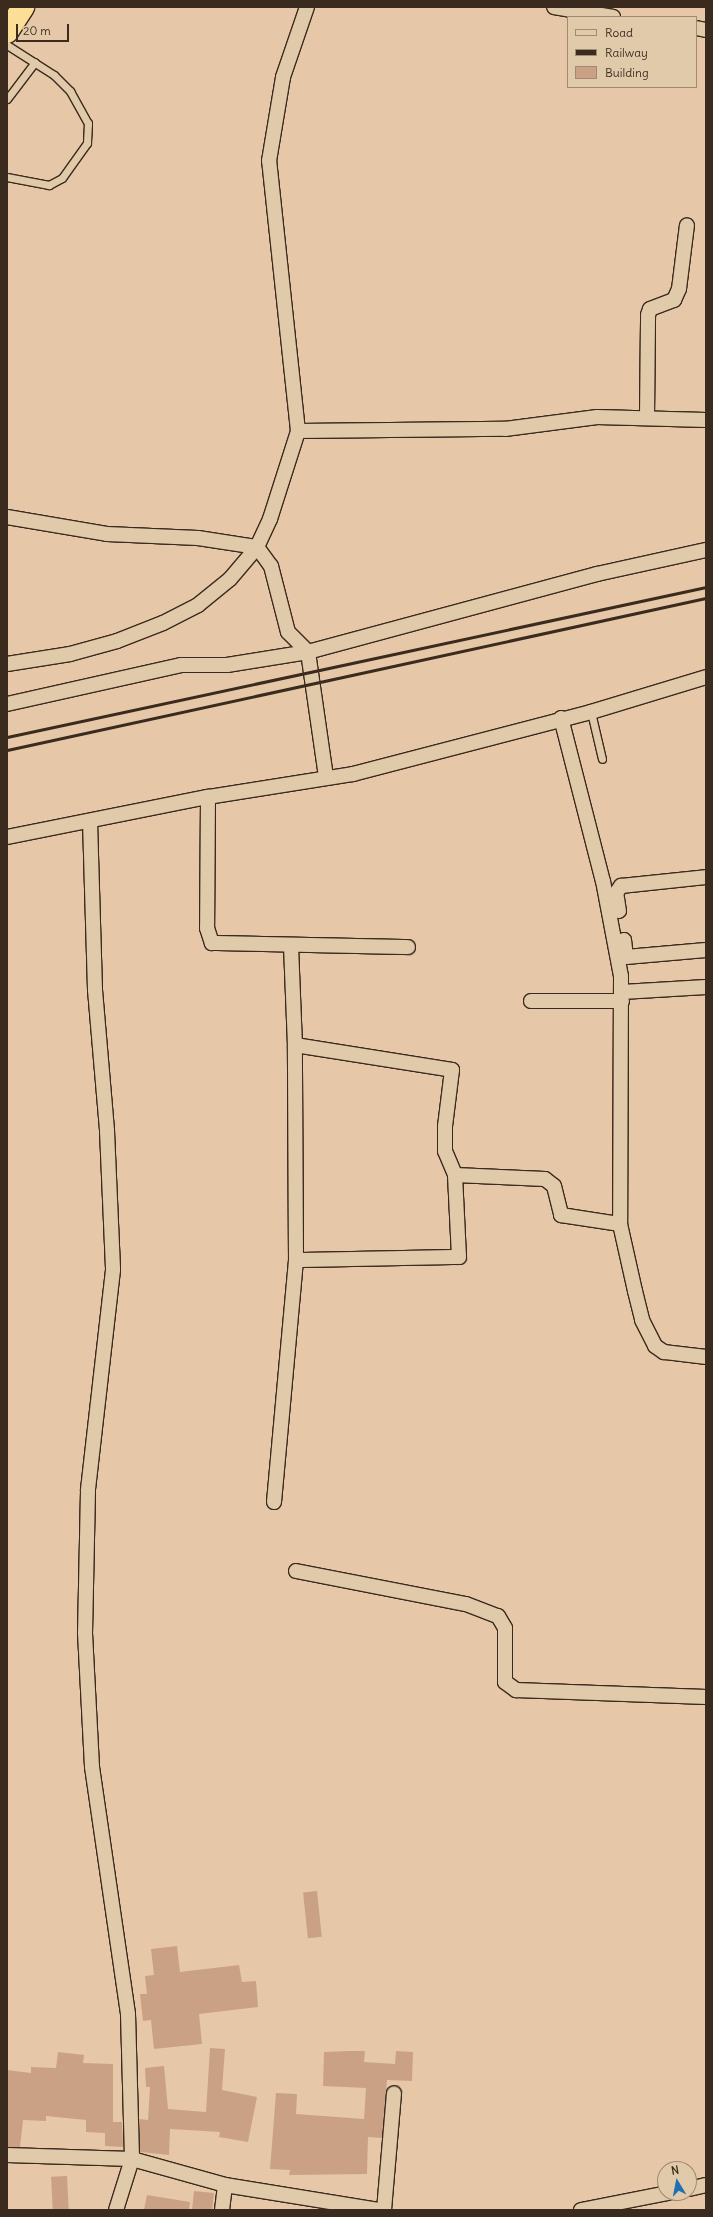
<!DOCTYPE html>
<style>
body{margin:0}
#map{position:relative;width:713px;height:2217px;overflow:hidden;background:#e6c8a8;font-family:Delius,sans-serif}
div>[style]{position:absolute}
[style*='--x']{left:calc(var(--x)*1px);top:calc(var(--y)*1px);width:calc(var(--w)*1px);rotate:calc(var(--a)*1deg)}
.building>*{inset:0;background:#cba186;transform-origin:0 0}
.roads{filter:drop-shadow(1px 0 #3b2a1e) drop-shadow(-1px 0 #3b2a1e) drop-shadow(0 1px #3b2a1e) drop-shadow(0 -1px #3b2a1e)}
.service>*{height:7px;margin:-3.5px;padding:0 3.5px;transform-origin:3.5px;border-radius:3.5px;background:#e1caaa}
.minor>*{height:14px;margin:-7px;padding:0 7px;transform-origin:7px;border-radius:7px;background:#e1caaa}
.trunk>*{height:22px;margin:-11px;padding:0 11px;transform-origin:11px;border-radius:11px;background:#fdde96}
.rail>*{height:3px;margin:-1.5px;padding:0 1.5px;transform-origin:1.5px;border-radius:1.5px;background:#3b2a1e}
span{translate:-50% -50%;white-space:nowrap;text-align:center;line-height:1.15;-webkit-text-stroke:3.5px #e1caaa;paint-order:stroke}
.frame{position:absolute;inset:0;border:8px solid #3b2a1e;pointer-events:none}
.legend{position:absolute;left:567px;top:16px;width:130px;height:72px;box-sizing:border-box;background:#e1caaa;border:1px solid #9f8a72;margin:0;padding:5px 7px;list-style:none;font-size:12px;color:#3b2a1e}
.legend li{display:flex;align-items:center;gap:8px;height:20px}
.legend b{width:20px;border:1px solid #9f8a72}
.north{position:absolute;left:657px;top:2161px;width:40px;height:40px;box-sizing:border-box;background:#e1caaa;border:1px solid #9f8a72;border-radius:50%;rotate:350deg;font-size:11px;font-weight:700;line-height:16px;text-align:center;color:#3b2a1e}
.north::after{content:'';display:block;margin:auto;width:14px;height:18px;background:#1f6fb2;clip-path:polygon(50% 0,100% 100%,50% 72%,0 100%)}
.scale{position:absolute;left:16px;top:24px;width:53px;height:18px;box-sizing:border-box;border:2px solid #3b2a1e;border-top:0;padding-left:5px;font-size:12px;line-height:14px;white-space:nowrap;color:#3b2a1e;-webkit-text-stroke:3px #e1caaa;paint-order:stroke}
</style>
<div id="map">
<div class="building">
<div style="left:317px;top:1891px;width:46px;height:14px;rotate:84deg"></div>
<div style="clip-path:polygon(177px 1946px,180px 1972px,239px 1965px,242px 1982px,256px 1981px,258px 2007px,199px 2014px,202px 2044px,154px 2049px,151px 2020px,143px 2021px,140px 1994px,147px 1994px,145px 1976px,154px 1975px,151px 1949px)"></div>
<div style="clip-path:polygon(210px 2048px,225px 2049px,222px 2090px,257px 2097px,248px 2142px,219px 2137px,220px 2132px,170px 2129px,169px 2155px,140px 2152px,139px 2119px,148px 2120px,150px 2087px,146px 2087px,145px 2068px,164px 2066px,168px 2109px,206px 2112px)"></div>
<div style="clip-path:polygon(349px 2051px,365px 2051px,364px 2062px,395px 2064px,396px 2051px,413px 2052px,412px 2081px,387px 2080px,382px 2138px,368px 2137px,367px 2174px,289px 2175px,290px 2170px,270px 2169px,276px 2093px,297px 2094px,296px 2114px,364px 2119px,366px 2088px,323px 2086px,324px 2052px)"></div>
<div style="clip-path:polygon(58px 2052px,84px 2055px,83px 2063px,113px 2064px,113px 2122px,122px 2122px,123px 2147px,105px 2146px,105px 2133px,86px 2132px,86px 2120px,46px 2116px,46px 2121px,23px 2120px,20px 2147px,7px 2147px,7px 2070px,31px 2073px,31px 2067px,56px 2068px)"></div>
<div style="left:67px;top:2176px;width:34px;height:16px;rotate:87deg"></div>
<div style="left:194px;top:2191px;width:20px;height:19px;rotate:6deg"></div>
<div style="clip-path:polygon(147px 2195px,190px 2202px,189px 2210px,144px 2210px)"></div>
</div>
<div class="roads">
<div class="service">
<div style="--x:7;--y:45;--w:56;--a:32.6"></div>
<div style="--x:54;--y:75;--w:23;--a:45"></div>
<div style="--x:70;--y:91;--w:37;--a:61"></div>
<div style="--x:88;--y:123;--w:20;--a:93"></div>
<div style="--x:87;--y:143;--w:43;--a:125.5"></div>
<div style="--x:62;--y:178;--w:15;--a:152"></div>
<div style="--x:49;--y:185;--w:43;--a:-169.2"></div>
<div style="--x:7;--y:99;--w:46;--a:-52.9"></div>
<div style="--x:591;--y:712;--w:48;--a:76.8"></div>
</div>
<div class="minor">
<div style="--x:554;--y:7;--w:60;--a:9.6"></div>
<div style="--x:696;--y:28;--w:10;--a:11"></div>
<div style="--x:647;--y:417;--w:102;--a:-89.4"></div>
<div style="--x:648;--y:315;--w:6;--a:-72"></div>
<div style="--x:650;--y:309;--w:26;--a:-21"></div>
<div style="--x:674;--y:300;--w:12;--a:-66"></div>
<div style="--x:679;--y:289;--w:64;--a:-82.9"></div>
<div style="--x:298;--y:431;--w:207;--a:-0.6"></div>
<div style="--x:505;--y:429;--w:93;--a:-7.4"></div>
<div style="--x:597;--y:417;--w:109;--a:1.6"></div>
<div style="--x:7;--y:517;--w:101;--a:9.6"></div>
<div style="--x:107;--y:534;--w:91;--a:2.5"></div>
<div style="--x:198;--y:538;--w:60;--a:8.7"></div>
<div style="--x:257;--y:547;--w:24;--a:54"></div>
<div style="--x:271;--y:566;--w:68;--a:75.6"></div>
<div style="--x:288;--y:632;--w:28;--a:45"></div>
<div style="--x:308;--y:652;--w:126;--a:81.8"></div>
<div style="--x:7;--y:664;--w:64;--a:-9"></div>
<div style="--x:70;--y:654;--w:49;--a:-15.5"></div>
<div style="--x:117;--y:641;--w:49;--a:-21.4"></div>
<div style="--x:163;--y:623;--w:39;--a:-27"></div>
<div style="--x:198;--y:605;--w:41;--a:-39.1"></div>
<div style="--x:230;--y:579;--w:42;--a:-49.8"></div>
<div style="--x:257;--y:547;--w:31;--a:-65"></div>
<div style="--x:270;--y:519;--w:92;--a:-72.3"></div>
<div style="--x:298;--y:431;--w:272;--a:-96.1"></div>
<div style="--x:269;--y:161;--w:85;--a:-80.5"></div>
<div style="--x:283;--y:77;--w:74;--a:-71.1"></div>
<div style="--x:7;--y:704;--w:178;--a:-12.6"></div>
<div style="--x:181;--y:665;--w:46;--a:0"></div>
<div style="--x:227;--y:665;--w:82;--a:-9.1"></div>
<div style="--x:308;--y:652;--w:299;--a:-15.1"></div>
<div style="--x:597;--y:574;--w:112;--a:-12.4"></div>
<div style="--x:561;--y:718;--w:168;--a:75.6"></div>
<div style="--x:603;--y:881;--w:97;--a:79.3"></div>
<div style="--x:621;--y:976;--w:248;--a:90.2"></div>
<div style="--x:620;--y:1224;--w:69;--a:77.4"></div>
<div style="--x:635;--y:1291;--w:30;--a:76"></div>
<div style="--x:642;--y:1320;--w:29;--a:63"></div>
<div style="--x:655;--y:1346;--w:11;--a:34"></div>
<div style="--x:664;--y:1352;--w:42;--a:6.8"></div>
<div style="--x:208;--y:797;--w:131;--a:90.4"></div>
<div style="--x:207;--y:928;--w:16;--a:72"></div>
<div style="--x:212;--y:943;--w:196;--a:1.2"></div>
<div style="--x:90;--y:821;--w:169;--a:88.3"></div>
<div style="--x:95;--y:990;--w:142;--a:85.1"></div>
<div style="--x:107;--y:1131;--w:139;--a:87.5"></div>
<div style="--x:113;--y:1270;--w:222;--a:96.5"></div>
<div style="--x:88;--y:1491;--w:142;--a:91.2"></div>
<div style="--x:85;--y:1633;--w:134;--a:87"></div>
<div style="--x:92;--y:1767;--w:250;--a:81.7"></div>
<div style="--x:128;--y:2014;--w:145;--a:88.4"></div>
<div style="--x:132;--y:2159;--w:53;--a:107.4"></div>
<div style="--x:7;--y:837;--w:205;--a:-11.3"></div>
<div style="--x:208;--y:797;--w:147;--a:-9"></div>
<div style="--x:353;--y:774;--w:246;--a:-14.6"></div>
<div style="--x:591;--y:712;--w:120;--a:-16.9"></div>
<div style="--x:619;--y:911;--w:18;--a:-99"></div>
<div style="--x:616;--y:893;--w:9;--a:-54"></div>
<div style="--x:621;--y:886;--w:85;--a:-6"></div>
<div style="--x:624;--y:940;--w:17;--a:83"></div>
<div style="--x:626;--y:957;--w:80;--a:-5"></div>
<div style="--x:291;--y:946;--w:99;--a:87.7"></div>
<div style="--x:622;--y:992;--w:84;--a:-3.4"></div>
<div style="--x:531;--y:1001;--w:91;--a:0"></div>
<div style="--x:296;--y:1260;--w:163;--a:-1.1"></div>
<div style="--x:459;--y:1257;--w:82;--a:-92.8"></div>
<div style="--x:274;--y:1502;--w:243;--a:-84.8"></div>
<div style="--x:296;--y:1260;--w:215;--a:-90.3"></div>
<div style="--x:295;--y:1045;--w:159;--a:9"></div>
<div style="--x:452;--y:1070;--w:56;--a:97.1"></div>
<div style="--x:445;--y:1126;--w:25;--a:90"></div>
<div style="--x:445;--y:1151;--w:26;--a:67"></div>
<div style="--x:455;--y:1175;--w:90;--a:2.5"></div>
<div style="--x:545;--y:1179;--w:11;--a:38"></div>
<div style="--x:554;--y:1186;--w:30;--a:76"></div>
<div style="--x:561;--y:1215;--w:60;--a:8.7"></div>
<div style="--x:296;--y:1571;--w:173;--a:11"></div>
<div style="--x:466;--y:1604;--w:34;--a:21"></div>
<div style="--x:498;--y:1616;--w:14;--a:60"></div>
<div style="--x:505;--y:1628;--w:54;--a:90"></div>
<div style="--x:505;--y:1682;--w:14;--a:36"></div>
<div style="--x:516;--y:1690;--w:190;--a:2.1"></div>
<div style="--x:7;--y:2155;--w:125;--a:1.8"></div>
<div style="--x:132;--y:2159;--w:97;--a:15.6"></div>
<div style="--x:225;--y:2185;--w:157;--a:9.2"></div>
<div style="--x:689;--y:2189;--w:17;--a:-13"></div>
<div style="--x:222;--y:2210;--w:25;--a:-83"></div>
<div style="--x:384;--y:2210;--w:117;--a:-85.1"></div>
<div style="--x:581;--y:2210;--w:89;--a:-11.1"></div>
</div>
<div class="trunk">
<div style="--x:7;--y:32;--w:30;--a:-57"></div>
</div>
</div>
<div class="rail">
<div style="--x:7;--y:737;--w:715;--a:-12.11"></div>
<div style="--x:7;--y:750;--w:715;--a:-12.27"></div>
</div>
<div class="frame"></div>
<ul class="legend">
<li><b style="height:5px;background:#e1caaa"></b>Road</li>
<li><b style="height:5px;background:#3b2a1e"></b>Railway</li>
<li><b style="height:11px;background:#cba186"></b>Building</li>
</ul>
<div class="north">N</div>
<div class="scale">20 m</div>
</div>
